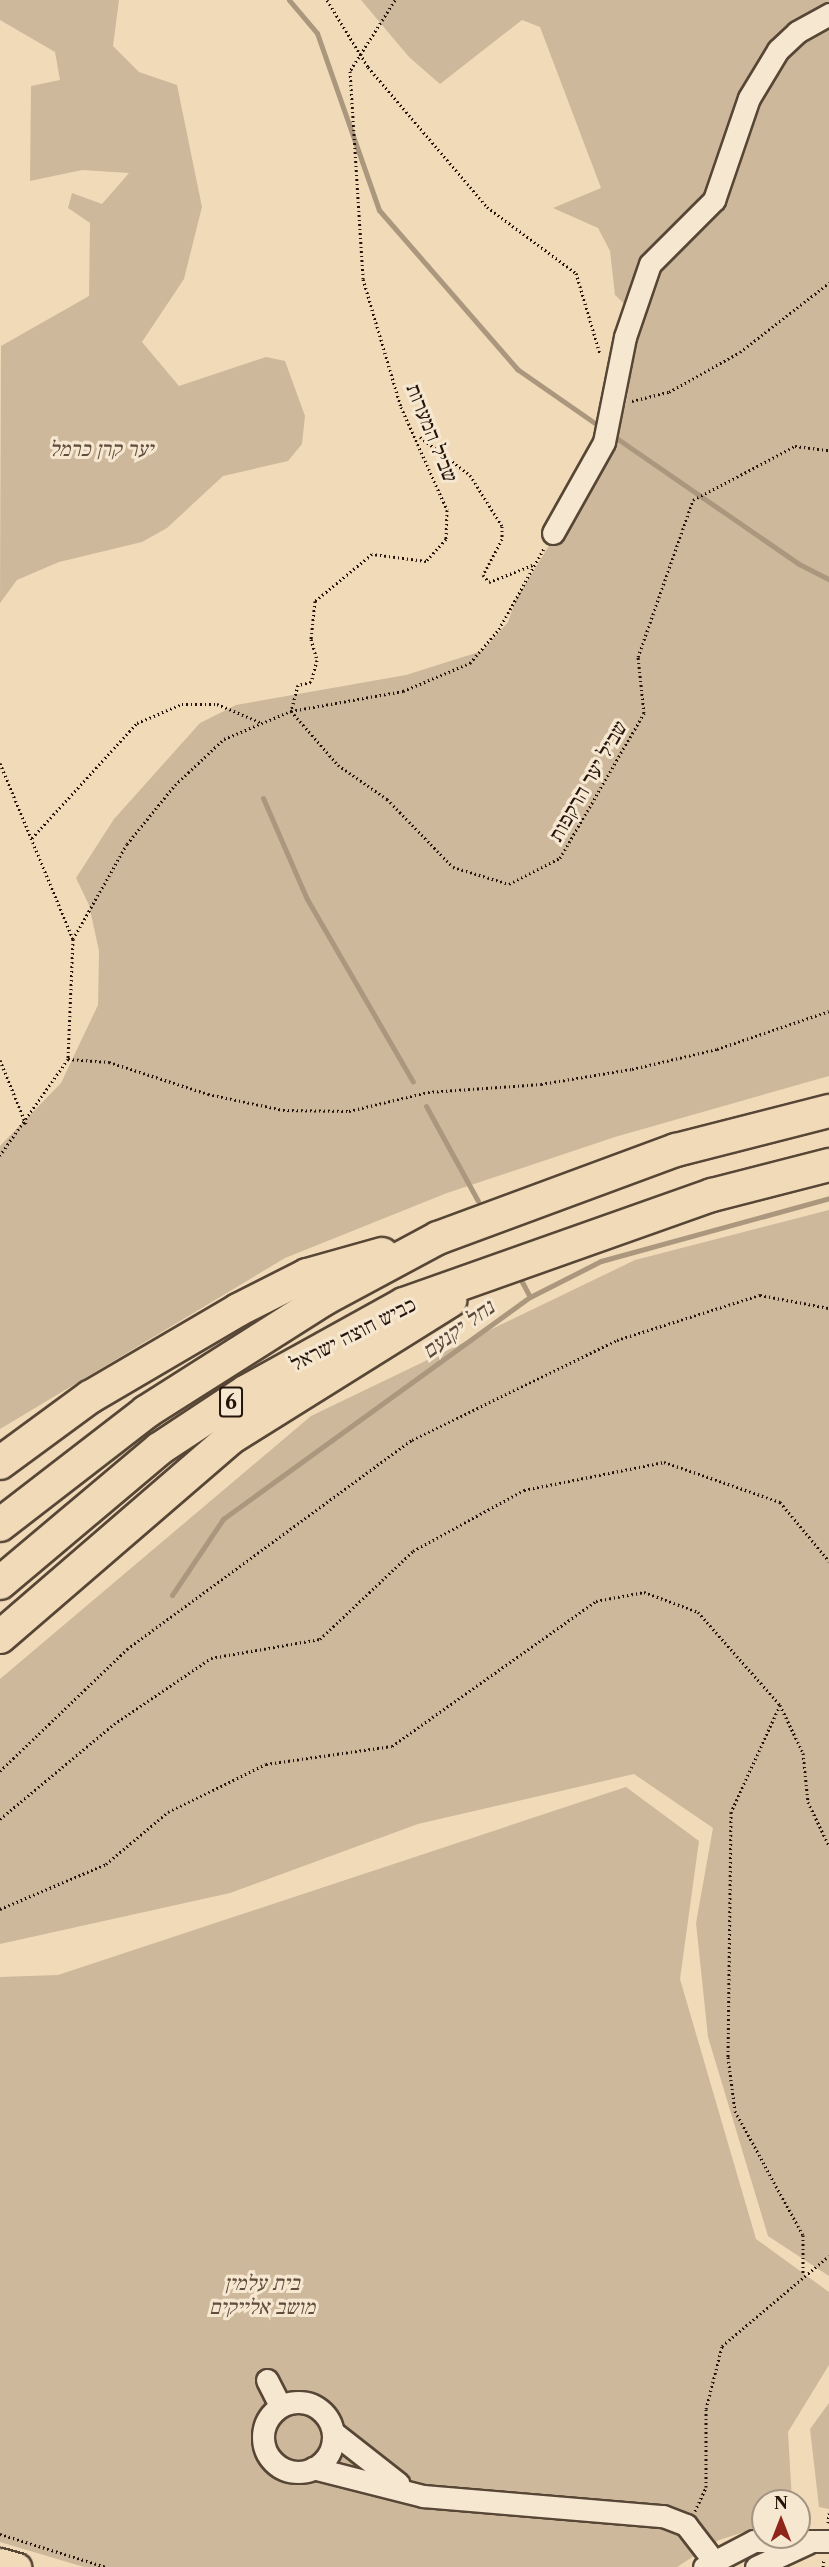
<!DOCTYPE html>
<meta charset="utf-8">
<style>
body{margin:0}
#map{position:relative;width:829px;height:2567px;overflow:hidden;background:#f1dab8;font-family:"Libre Caslon Text","Frank Ruhl Libre",serif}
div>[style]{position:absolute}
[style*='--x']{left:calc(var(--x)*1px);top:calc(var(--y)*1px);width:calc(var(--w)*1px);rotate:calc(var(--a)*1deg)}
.green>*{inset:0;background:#ceb89b}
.stream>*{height:5px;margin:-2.5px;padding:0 2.5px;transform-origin:2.5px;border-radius:2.5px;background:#ab977d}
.path>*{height:3px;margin-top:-1.5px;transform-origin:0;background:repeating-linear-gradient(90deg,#24140b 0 1.5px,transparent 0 4.5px)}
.roads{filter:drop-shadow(2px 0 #574636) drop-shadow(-2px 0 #574636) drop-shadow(0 2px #574636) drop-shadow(0 -2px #574636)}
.minor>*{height:21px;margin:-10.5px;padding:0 10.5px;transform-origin:10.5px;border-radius:10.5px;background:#f6e7d1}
.minor>.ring{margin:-10.5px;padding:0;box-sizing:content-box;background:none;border:21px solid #f6e7d1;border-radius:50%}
.major>*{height:27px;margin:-13.5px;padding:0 13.5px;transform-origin:13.5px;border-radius:13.5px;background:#f1dab8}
.highway>*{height:32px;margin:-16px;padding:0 16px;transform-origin:16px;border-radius:16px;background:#f1dab8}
span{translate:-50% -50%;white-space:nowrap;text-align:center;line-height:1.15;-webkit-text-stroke:6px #f6e7d1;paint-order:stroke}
.shield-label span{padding:2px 4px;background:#f6e7d1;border:2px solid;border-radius:4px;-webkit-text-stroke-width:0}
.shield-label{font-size:20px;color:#24140b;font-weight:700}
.street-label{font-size:21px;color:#24140b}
.park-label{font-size:21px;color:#604d3d;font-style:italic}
.water-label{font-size:22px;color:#5a4839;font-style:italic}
.north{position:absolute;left:751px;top:2489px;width:60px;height:60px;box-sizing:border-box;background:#f6e7d1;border:2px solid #a29382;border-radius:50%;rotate:0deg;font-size:16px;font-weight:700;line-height:24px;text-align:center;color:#24140b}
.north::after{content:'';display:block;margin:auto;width:21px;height:27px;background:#8f2418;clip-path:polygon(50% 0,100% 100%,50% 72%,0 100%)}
</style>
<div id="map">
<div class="green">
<div style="clip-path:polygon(0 0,119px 0,113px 46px,139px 72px,177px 85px,202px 207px,184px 279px,142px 342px,179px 386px,266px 357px,285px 361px,305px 416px,302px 444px,288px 461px,223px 476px,167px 528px,142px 542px,59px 562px,17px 580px,0 603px,1px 346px,89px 296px,90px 223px,68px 208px,72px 193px,102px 204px,129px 173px,82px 170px,30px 181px,31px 86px,60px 80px,55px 52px,0 20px)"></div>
<div style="clip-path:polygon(361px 0,829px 0,829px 1076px,615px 1137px,447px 1193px,285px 1258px,0 1429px,0 1146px,61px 1083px,98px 1005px,99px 951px,89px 905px,76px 878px,114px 819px,200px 723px,236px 705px,406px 675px,482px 651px,508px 622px,516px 599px,604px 457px,626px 404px,639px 318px,615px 295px,610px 251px,598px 228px,553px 208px,601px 188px,540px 27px,522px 20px,440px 84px,409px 57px)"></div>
<div style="clip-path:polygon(829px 1210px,829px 2276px,768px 2236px,708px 2037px,696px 1923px,713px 1828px,634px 1774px,418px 1824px,230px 1893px,0 1944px,0 1679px,311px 1416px,635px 1260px)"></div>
<div style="clip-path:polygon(626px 1787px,699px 1841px,680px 1979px,756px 2239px,829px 2292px,829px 2365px,788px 2432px,792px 2501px,763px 2501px,763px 2526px,719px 2540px,677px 2567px,84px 2567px,0 2542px,0 1977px,58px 1975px)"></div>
<div style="clip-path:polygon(829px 2403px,829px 2509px,819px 2507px,810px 2429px)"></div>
</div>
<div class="stream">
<div style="--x:289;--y:0;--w:43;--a:49.7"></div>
<div style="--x:317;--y:33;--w:188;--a:70.7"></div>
<div style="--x:379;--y:210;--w:211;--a:49"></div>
<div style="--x:517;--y:369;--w:103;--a:34.8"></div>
<div style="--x:612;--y:435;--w:227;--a:34.6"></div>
<div style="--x:799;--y:564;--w:34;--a:27"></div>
<div style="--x:263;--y:798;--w:110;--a:66.5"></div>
<div style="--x:307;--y:899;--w:211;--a:59.9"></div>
<div style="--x:426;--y:1106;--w:108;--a:61.3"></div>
<div style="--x:521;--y:1280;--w:19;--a:62"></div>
<div style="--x:172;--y:1595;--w:92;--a:-56.1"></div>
<div style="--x:223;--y:1519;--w:379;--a:-35.9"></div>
<div style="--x:530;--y:1297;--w:80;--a:-26.9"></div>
<div style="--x:601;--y:1261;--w:237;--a:-15.4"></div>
</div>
<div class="path">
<div style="--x:327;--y:0;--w:79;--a:58.5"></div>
<div style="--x:368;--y:67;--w:184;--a:49.6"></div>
<div style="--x:487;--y:207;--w:111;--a:36.6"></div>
<div style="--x:576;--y:273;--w:84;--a:73.5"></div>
<div style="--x:395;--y:0;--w:84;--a:122.4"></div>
<div style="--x:350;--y:71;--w:208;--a:86.4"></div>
<div style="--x:363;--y:279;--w:134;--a:73.5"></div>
<div style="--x:401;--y:407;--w:113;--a:65.9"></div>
<div style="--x:447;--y:510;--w:29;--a:92"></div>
<div style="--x:446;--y:539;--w:30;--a:132"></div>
<div style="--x:426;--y:561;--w:54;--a:-172.6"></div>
<div style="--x:372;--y:554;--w:74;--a:140.5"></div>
<div style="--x:315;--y:601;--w:38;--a:96"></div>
<div style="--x:311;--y:639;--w:22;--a:74"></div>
<div style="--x:317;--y:660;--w:23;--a:105"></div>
<div style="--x:311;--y:682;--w:13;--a:167"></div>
<div style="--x:298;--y:685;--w:27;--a:105"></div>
<div style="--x:291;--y:711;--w:72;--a:49"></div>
<div style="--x:338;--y:765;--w:60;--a:34.8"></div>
<div style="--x:387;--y:799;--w:95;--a:45.9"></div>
<div style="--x:453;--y:867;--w:59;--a:16.9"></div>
<div style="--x:509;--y:884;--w:57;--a:-27"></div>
<div style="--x:560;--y:858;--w:168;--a:-59.9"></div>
<div style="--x:644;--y:713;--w:56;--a:-96.1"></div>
<div style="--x:638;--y:657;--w:166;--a:-70.7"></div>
<div style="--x:693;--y:500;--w:115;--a:-27.9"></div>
<div style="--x:795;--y:446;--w:34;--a:7"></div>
<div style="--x:632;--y:401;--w:38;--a:-14"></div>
<div style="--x:669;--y:392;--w:81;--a:-29.4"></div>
<div style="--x:740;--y:352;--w:113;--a:-37.8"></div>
<div style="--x:420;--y:437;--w:63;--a:37.2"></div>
<div style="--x:470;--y:475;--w:60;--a:57.9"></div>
<div style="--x:502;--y:526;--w:13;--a:90"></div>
<div style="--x:502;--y:539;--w:41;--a:117.8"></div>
<div style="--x:483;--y:575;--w:9;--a:49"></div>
<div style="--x:489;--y:582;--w:49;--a:-21.4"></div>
<div style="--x:0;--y:763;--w:191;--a:67.5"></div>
<div style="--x:73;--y:939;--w:120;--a:92.4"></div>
<div style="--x:68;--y:1059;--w:118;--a:125.3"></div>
<div style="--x:32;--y:838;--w:156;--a:-47.6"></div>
<div style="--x:137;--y:723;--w:49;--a:-22.9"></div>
<div style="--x:182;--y:704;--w:35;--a:0"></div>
<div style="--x:217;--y:704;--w:49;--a:22.9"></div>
<div style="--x:73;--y:939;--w:109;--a:-60.4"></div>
<div style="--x:127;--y:844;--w:76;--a:-50.9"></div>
<div style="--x:175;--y:785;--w:67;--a:-43.2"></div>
<div style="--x:224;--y:739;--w:73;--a:-22.7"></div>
<div style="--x:291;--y:711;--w:114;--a:-10.1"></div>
<div style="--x:403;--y:691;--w:73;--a:-22.7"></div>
<div style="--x:470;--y:663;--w:45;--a:-49.5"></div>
<div style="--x:499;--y:629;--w:93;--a:-60.9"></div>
<div style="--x:68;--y:1059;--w:41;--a:4.2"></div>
<div style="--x:109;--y:1062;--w:104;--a:17.9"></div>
<div style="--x:208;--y:1094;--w:77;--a:12"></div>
<div style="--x:283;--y:1110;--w:66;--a:0.9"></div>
<div style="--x:349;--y:1111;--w:81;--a:-13.5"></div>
<div style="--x:428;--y:1092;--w:113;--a:-4"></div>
<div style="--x:541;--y:1084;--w:92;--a:-9.4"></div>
<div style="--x:632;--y:1069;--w:87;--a:-13.2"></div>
<div style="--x:717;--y:1049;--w:118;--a:-18.7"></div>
<div style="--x:0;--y:1060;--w:69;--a:67.9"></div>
<div style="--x:780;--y:1705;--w:118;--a:114.6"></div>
<div style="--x:731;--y:1812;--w:245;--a:90.7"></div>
<div style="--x:728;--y:2057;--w:54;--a:82.6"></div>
<div style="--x:735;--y:2111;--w:141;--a:61.3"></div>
<div style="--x:803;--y:2235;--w:39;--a:90"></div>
<div style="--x:0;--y:1771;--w:176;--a:-43.8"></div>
<div style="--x:127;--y:1649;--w:353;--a:-36.3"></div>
<div style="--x:412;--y:1440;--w:228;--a:-26"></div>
<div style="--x:617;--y:1340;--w:150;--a:-17.5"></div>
<div style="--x:760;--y:1295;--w:70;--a:10.7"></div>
<div style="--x:0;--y:1819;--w:148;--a:-39.8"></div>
<div style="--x:114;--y:1724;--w:117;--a:-34.2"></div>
<div style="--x:211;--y:1658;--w:111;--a:-9.9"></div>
<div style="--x:320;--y:1639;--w:128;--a:-43.4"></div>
<div style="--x:413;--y:1551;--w:127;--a:-28.8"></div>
<div style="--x:524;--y:1490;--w:143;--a:-11.3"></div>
<div style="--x:664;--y:1462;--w:123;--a:19"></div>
<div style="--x:780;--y:1502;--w:77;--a:50.3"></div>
<div style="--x:0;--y:1909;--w:115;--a:-23"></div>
<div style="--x:106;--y:1864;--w:81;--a:-40"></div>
<div style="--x:168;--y:1812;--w:109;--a:-26.1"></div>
<div style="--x:266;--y:1764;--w:127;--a:-8.1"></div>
<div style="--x:392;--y:1746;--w:250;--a:-35.4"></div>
<div style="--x:596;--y:1601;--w:49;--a:-10.6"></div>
<div style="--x:644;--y:1592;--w:58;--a:20.3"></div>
<div style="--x:698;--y:1612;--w:124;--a:48.6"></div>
<div style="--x:780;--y:1705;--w:53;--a:64.4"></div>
<div style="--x:803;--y:1753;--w:49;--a:84.2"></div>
<div style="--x:808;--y:1802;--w:49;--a:64.5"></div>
<div style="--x:695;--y:2511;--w:26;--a:-65"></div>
<div style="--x:706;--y:2487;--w:78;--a:-90"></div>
<div style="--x:706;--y:2409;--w:65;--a:-75.7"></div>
<div style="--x:722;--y:2346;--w:140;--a:-40.1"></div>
<div style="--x:828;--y:2523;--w:10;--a:-84"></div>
<div style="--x:0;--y:2534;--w:111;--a:17.3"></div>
<div style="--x:823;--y:2567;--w:8;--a:-83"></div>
</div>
<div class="roads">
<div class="minor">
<div style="--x:553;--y:533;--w:104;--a:-60.7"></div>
<div style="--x:604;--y:442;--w:107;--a:-78.7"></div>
<div style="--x:625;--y:337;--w:77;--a:-71.1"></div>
<div style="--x:650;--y:264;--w:91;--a:-45"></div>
<div style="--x:714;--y:200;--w:108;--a:-71.1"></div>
<div style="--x:749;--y:98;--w:56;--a:-58.9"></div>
<div style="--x:778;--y:50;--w:26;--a:-43"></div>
<div style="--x:797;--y:32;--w:37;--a:-29"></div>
<div style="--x:267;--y:2380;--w:29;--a:63"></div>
<div class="ring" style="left:263px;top:2402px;width:49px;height:49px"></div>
<div style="--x:333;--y:2432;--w:83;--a:38.1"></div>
<div style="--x:313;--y:2468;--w:114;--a:14.3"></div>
<div style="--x:423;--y:2496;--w:241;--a:4.8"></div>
<div style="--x:663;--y:2516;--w:25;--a:21"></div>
<div style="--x:686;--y:2525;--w:44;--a:52.4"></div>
<div style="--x:704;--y:2567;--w:56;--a:-27.5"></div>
<div style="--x:754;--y:2541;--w:75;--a:0"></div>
<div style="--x:756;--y:2567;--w:57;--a:-24.8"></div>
</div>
<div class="major">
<div style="--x:0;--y:2562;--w:18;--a:16"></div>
</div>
<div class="highway">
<div style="--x:0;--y:1463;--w:112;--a:-36.3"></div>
<div style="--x:90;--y:1397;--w:172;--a:-30.4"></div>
<div style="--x:238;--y:1310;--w:77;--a:-26.9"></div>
<div style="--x:307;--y:1275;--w:78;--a:-15.6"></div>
<div style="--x:0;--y:1525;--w:185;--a:-37.7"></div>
<div style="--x:146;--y:1412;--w:211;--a:-32.4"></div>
<div style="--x:324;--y:1299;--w:129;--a:-28.2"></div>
<div style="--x:438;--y:1238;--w:254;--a:-20.3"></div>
<div style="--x:676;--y:1150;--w:158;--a:-14.3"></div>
<div style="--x:0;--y:1583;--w:208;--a:-40.1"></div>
<div style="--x:159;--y:1449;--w:105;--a:-33.4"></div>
<div style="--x:247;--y:1391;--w:179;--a:-29"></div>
<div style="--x:404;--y:1304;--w:327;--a:-19.5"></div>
<div style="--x:712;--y:1195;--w:121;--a:-14.4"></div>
<div style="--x:0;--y:1637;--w:303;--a:-40.8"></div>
<div style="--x:229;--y:1439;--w:261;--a:-32"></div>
</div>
</div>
<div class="shield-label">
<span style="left:231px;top:1402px">6</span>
</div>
<div class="street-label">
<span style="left:432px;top:433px;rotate:68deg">שביל המערות</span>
<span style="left:588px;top:781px;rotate:-60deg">שביל יער הרקפות</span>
<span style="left:353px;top:1334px;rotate:-27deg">כביש חוצה ישראל</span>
</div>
<div class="park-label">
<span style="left:101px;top:449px">יער קרן כרמל</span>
<span style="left:262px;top:2295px">בית עלמין<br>מושב אלייקים</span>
</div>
<div class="water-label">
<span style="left:458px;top:1329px;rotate:-36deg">נחל יקנעם</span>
</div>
<div class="north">N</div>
</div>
